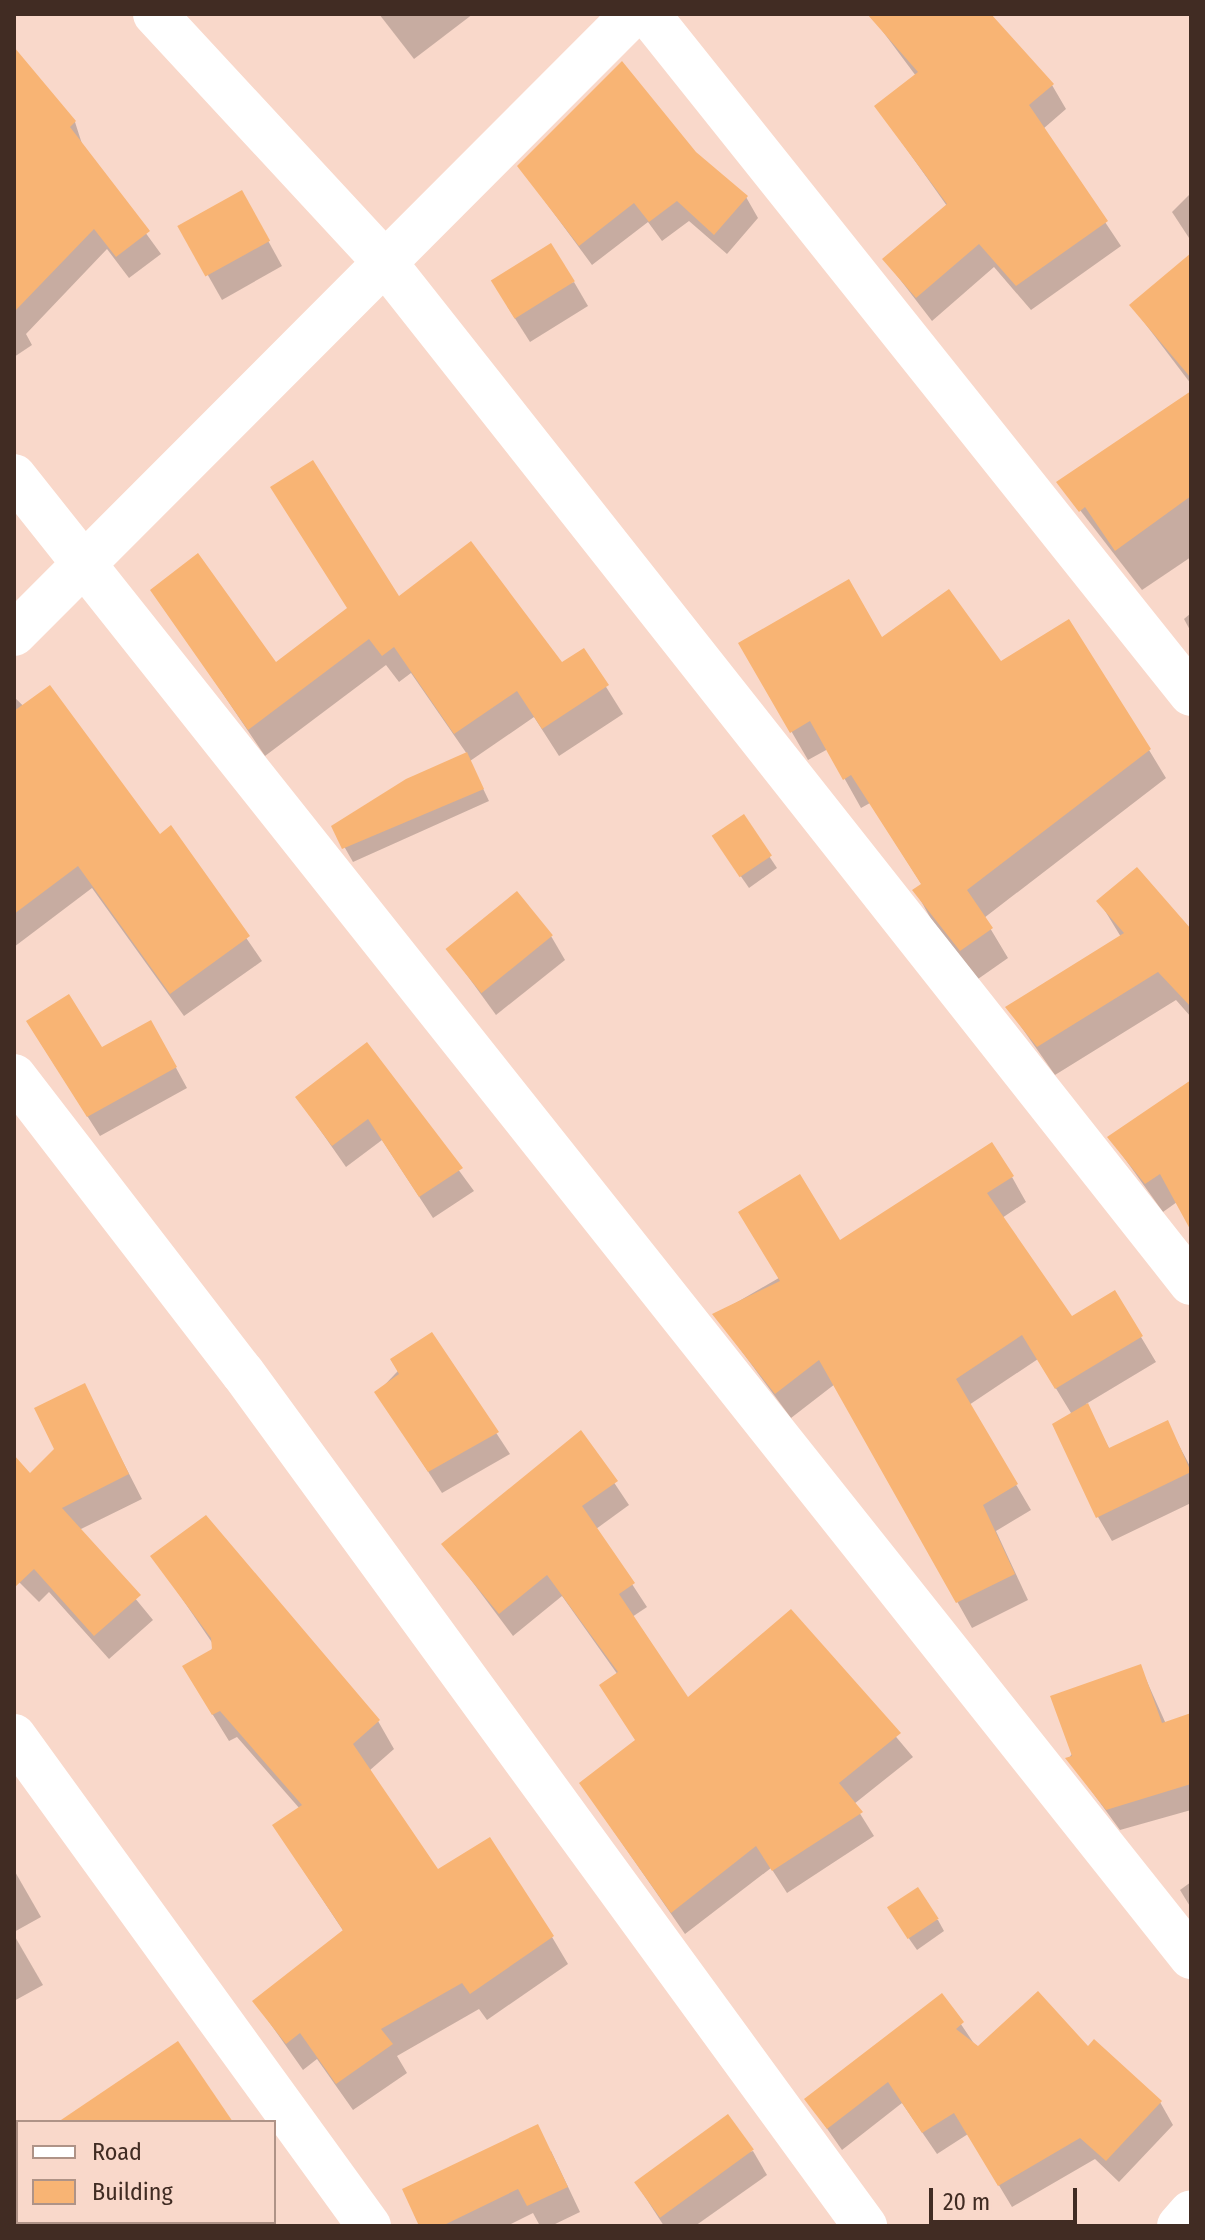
<!DOCTYPE html>
<style>
body{margin:0}
#map{position:relative;width:1205px;height:2240px;overflow:hidden;background:#f9d8ca;font-family:"Fira Sans Condensed",sans-serif}
div>[style]{position:absolute}
[style*='--x']{left:calc(var(--x)*1px);top:calc(var(--y)*1px);width:calc(var(--w)*1px);rotate:calc(var(--a)*1deg)}
.shadow>*{inset:0;background:#0003}
.building>*{inset:0;background:#f8b474;transform-origin:0 0}
.street>*{height:44px;margin:-22px;padding:0 22px;transform-origin:22px;border-radius:22px;background:#fff}
span{translate:-50% -50%;white-space:nowrap;text-align:center;line-height:1.15;-webkit-text-stroke:7px #f9d8ca;paint-order:stroke}
.frame{position:absolute;inset:0;border:16px solid #412c23;pointer-events:none}
.legend{position:absolute;left:16px;top:2120px;width:260px;height:104px;box-sizing:border-box;background:#f9d8ca;border:2px solid #af9387;margin:0;padding:10px 14px;list-style:none;font-size:24px;color:#412c23}
.legend li{display:flex;align-items:center;gap:16px;height:40px}
.legend b{width:40px;border:2px solid #af9387}
.scale{position:absolute;left:929px;top:2188px;width:148px;height:36px;box-sizing:border-box;border:4px solid #412c23;border-top:0;padding-left:10px;font-size:24px;line-height:28px;white-space:nowrap;color:#412c23;-webkit-text-stroke:6px #f9d8ca;paint-order:stroke}
</style>
<div id="map">
<div class="shadow">
<div style="clip-path:polygon(379px 14px,473px 14px,414px 59px)"></div>
<div style="clip-path:polygon(883px 14px,987px 14px,1052px 85px,1066px 109px,1043px 129px,1121px 246px,1031px 310px,994px 267px,932px 321px,885px 260px,947px 206px,876px 106px,916px 76px,875px 21px)"></div>
<div style="clip-path:polygon(14px 50px,75px 122px,83px 147px,161px 254px,129px 278px,107px 249px,26px 334px,32px 345px,14px 357px)"></div>
<div style="clip-path:polygon(695px 153px,746px 197px,758px 218px,727px 254px,689px 221px,662px 241px,648px 222px,592px 265px,519px 166px)"></div>
<div style="clip-path:polygon(1191px 193px,1191px 241px,1172px 212px)"></div>
<div style="clip-path:polygon(255px 217px,282px 266px,222px 300px,180px 226px)"></div>
<div style="clip-path:polygon(1191px 255px,1191px 384px,1131px 305px)"></div>
<div style="clip-path:polygon(574px 282px,588px 306px,530px 342px,507px 306px)"></div>
<div style="clip-path:polygon(1191px 393px,1191px 557px,1142px 590px,1059px 483px)"></div>
<div style="clip-path:polygon(153px 590px,276px 664px,399px 599px,562px 665px,583px 650px,623px 714px,559px 756px,534px 717px,470px 761px,489px 801px,353px 862px,333px 827px,467px 754px,411px 673px,399px 682px,386px 665px,265px 756px)"></div>
<div style="clip-path:polygon(1191px 613px,1191px 632px,1184px 619px)"></div>
<div style="clip-path:polygon(881px 639px,1149px 750px,1166px 778px,984px 918px,1008px 958px,978px 979px,931px 919px,915px 890px,922px 885px,870px 803px,861px 808px,828px 749px,808px 760px,740px 643px)"></div>
<div style="clip-path:polygon(14px 697px,160px 837px,171px 828px,262px 961px,184px 1016px,92px 888px,14px 947px)"></div>
<div style="clip-path:polygon(743px 817px,777px 868px,749px 888px,722px 849px)"></div>
<div style="clip-path:polygon(1099px 901px,1191px 932px,1191px 1017px,1176px 1000px,1055px 1075px,1008px 1008px,1121px 937px)"></div>
<div style="clip-path:polygon(551px 936px,565px 960px,496px 1015px,448px 949px)"></div>
<div style="clip-path:polygon(40px 1042px,101px 1050px,162px 1042px,187px 1088px,100px 1136px)"></div>
<div style="clip-path:polygon(367px 1045px,474px 1191px,433px 1218px,382px 1140px,346px 1167px,297px 1097px)"></div>
<div style="clip-path:polygon(1191px 1083px,1191px 1227px,1177px 1202px,1163px 1212px,1110px 1138px)"></div>
<div style="clip-path:polygon(1012px 1177px,1026px 1202px,1002px 1218px,1071px 1319px,1141px 1337px,1156px 1362px,1086px 1404px,1110px 1450px,1167px 1423px,1191px 1468px,1191px 1503px,1112px 1541px,1098px 1517px,1071px 1413px,1038px 1359px,969px 1405px,1031px 1510px,996px 1531px,1028px 1600px,972px 1628px,835px 1384px,791px 1418px,715px 1315px,839px 1243px)"></div>
<div style="clip-path:polygon(432px 1335px,510px 1454px,442px 1493px,377px 1393px)"></div>
<div style="clip-path:polygon(84px 1386px,142px 1499px,79px 1530px,153px 1620px,109px 1659px,49px 1592px,39px 1602px,14px 1577px,14px 1491px,56px 1450px)"></div>
<div style="clip-path:polygon(581px 1433px,629px 1505px,596px 1529px,647px 1607px,632px 1617px,688px 1700px,791px 1612px,913px 1757px,854px 1804px,874px 1836px,787px 1893px,771px 1868px,685px 1934px,581px 1784px,636px 1741px,618px 1675px,562px 1596px,513px 1636px,444px 1544px)"></div>
<div style="clip-path:polygon(153px 1556px,378px 1721px,394px 1749px,369px 1771px,437px 1872px,552px 1937px,568px 1964px,487px 2020px,479px 2009px,397px 2056px,407px 2073px,353px 2110px,317px 2059px,303px 2070px,255px 2002px,344px 1932px,274px 1826px,300px 1809px,237px 1737px,229px 1741px,200px 1694px,213px 1644px)"></div>
<div style="clip-path:polygon(1140px 1666px,1166px 1724px,1191px 1715px,1191px 1810px,1120px 1830px,1068px 1759px)"></div>
<div style="clip-path:polygon(14px 1870px,41px 1917px,14px 1932px)"></div>
<div style="clip-path:polygon(1191px 1882px,1191px 1908px,1180px 1890px)"></div>
<div style="clip-path:polygon(896px 1920px,938px 1920px,944px 1931px,917px 1950px)"></div>
<div style="clip-path:polygon(14px 1935px,43px 1985px,14px 2001px)"></div>
<div style="clip-path:polygon(942px 1996px,977px 2048px,1088px 2049px,1160px 2102px,1173px 2125px,1119px 2182px,1095px 2159px,1012px 2207px,968px 2134px,937px 2154px,902px 2103px,842px 2150px,807px 2100px)"></div>
<div style="clip-path:polygon(551px 2151px,580px 2212px,551px 2226px,540px 2226px,533px 2213px,507px 2226px,422px 2226px)"></div>
<div style="clip-path:polygon(753px 2151px,767px 2175px,695px 2226px,664px 2226px,636px 2183px)"></div>
</div>
<div class="building">
<div style="clip-path:polygon(867px 14px,991px 14px,1054px 84px,1029px 105px,1108px 221px,1016px 286px,979px 244px,916px 298px,882px 259px,947px 204px,874px 106px,918px 72px)"></div>
<div style="clip-path:polygon(14px 47px,76px 121px,70px 127px,150px 231px,116px 257px,94px 229px,14px 312px)"></div>
<div style="clip-path:polygon(622px 61px,696px 152px,748px 196px,714px 235px,677px 201px,649px 222px,634px 203px,579px 246px,517px 166px)"></div>
<div style="left:242px;top:190px;width:58px;height:74px;rotate:61deg"></div>
<div style="left:551px;top:243px;width:45px;height:71px;rotate:58deg"></div>
<div style="clip-path:polygon(1191px 253px,1191px 378px,1129px 305px)"></div>
<div style="clip-path:polygon(1191px 391px,1191px 496px,1115px 551px,1085px 507px,1079px 512px,1056px 482px)"></div>
<div style="clip-path:polygon(313px 460px,399px 596px,471px 541px,562px 662px,584px 648px,609px 685px,542px 729px,517px 691px,454px 734px,394px 647px,382px 656px,369px 639px,248px 730px,150px 590px,198px 553px,276px 662px,347px 608px,270px 487px)"></div>
<div style="clip-path:polygon(849px 579px,882px 637px,949px 589px,1001px 661px,1069px 619px,1151px 749px,967px 890px,993px 928px,960px 951px,912px 890px,921px 884px,851px 775px,843px 780px,810px 721px,790px 733px,738px 643px)"></div>
<div style="clip-path:polygon(50px 685px,160px 834px,171px 825px,250px 936px,170px 994px,78px 866px,14px 914px,14px 711px)"></div>
<div style="clip-path:polygon(467px 752px,484px 789px,342px 849px,331px 826px,406px 779px)"></div>
<div style="left:744px;top:814px;width:50px;height:39px;rotate:56deg"></div>
<div style="clip-path:polygon(1137px 867px,1191px 929px,1191px 1007px,1158px 972px,1037px 1047px,1005px 1007px,1124px 933px,1096px 901px)"></div>
<div style="left:517px;top:891px;width:57px;height:92px;rotate:51deg"></div>
<div style="clip-path:polygon(69px 994px,102px 1047px,151px 1020px,177px 1067px,87px 1117px,26px 1021px)"></div>
<div style="clip-path:polygon(367px 1042px,463px 1168px,419px 1197px,368px 1119px,332px 1146px,295px 1097px)"></div>
<div style="clip-path:polygon(1191px 1080px,1191px 1231px,1160px 1174px,1145px 1184px,1107px 1137px)"></div>
<div style="clip-path:polygon(992px 1142px,1014px 1176px,987px 1193px,1072px 1316px,1115px 1290px,1143px 1336px,1055px 1389px,1022px 1335px,956px 1379px,1018px 1484px,983px 1505px,1015px 1574px,956px 1603px,819px 1360px,775px 1394px,712px 1314px,780px 1281px,738px 1212px,800px 1174px,840px 1240px)"></div>
<div style="clip-path:polygon(432px 1332px,499px 1432px,428px 1472px,374px 1392px,399px 1374px,390px 1359px)"></div>
<div style="clip-path:polygon(85px 1383px,129px 1474px,62px 1508px,141px 1595px,94px 1636px,34px 1569px,14px 1588px,14px 1455px,30px 1473px,54px 1449px,34px 1408px)"></div>
<div style="clip-path:polygon(1088px 1403px,1109px 1448px,1168px 1420px,1191px 1472px,1096px 1518px,1052px 1424px)"></div>
<div style="clip-path:polygon(581px 1430px,618px 1481px,582px 1506px,635px 1583px,619px 1594px,688px 1697px,791px 1609px,901px 1733px,839px 1783px,863px 1812px,772px 1871px,756px 1846px,671px 1913px,579px 1783px,635px 1740px,599px 1685px,618px 1672px,547px 1575px,499px 1614px,441px 1544px)"></div>
<div style="clip-path:polygon(206px 1515px,380px 1720px,353px 1744px,438px 1869px,490px 1837px,554px 1936px,470px 1994px,462px 1983px,381px 2029px,393px 2044px,336px 2084px,300px 2033px,286px 2044px,252px 2001px,343px 1930px,272px 1825px,302px 1805px,220px 1711px,212px 1715px,182px 1666px,212px 1649px,211px 1638px,150px 1556px)"></div>
<div style="clip-path:polygon(1141px 1664px,1162px 1723px,1191px 1713px,1191px 1784px,1106px 1810px,1065px 1758px,1072px 1756px,1050px 1696px)"></div>
<div style="left:918px;top:1887px;width:38px;height:37px;rotate:57deg"></div>
<div style="clip-path:polygon(1038px 1991px,1088px 2046px,1094px 2039px,1162px 2101px,1106px 2161px,1080px 2138px,998px 2186px,954px 2113px,922px 2133px,888px 2082px,827px 2129px,804px 2099px,942px 1993px,964px 2022px,956px 2029px,978px 2046px)"></div>
<div style="clip-path:polygon(178px 2041px,233px 2122px,58px 2122px)"></div>
<div style="left:728px;top:2114px;width:44px;height:116px;rotate:54deg"></div>
<div style="clip-path:polygon(538px 2124px,568px 2187px,527px 2206px,518px 2189px,442px 2226px,419px 2226px,402px 2189px)"></div>
</div>
<div class="street">
<div style="--x:155;--y:14;--w:334;--a:47.2"></div>
<div style="--x:382;--y:259;--w:1305;--a:51.69"></div>
<div style="--x:648;--y:14;--w:870;--a:51.39"></div>
<div style="--x:14;--y:476;--w:1892;--a:51.52"></div>
<div style="--x:14;--y:634;--w:876;--a:-45.05"></div>
<div style="--x:14;--y:1076;--w:375;--a:52.4"></div>
<div style="--x:243;--y:1373;--w:1056;--a:53.9"></div>
<div style="--x:14;--y:1736;--w:605;--a:54.08"></div>
<div style="--x:1179;--y:2226;--w:18;--a:-49"></div>
</div>
<div class="frame"></div>
<ul class="legend">
<li><b style="height:10px;background:#fff"></b>Road</li>
<li><b style="height:22px;background:#f8b474"></b>Building</li>
</ul>
<div class="scale">20 m</div>
</div>
